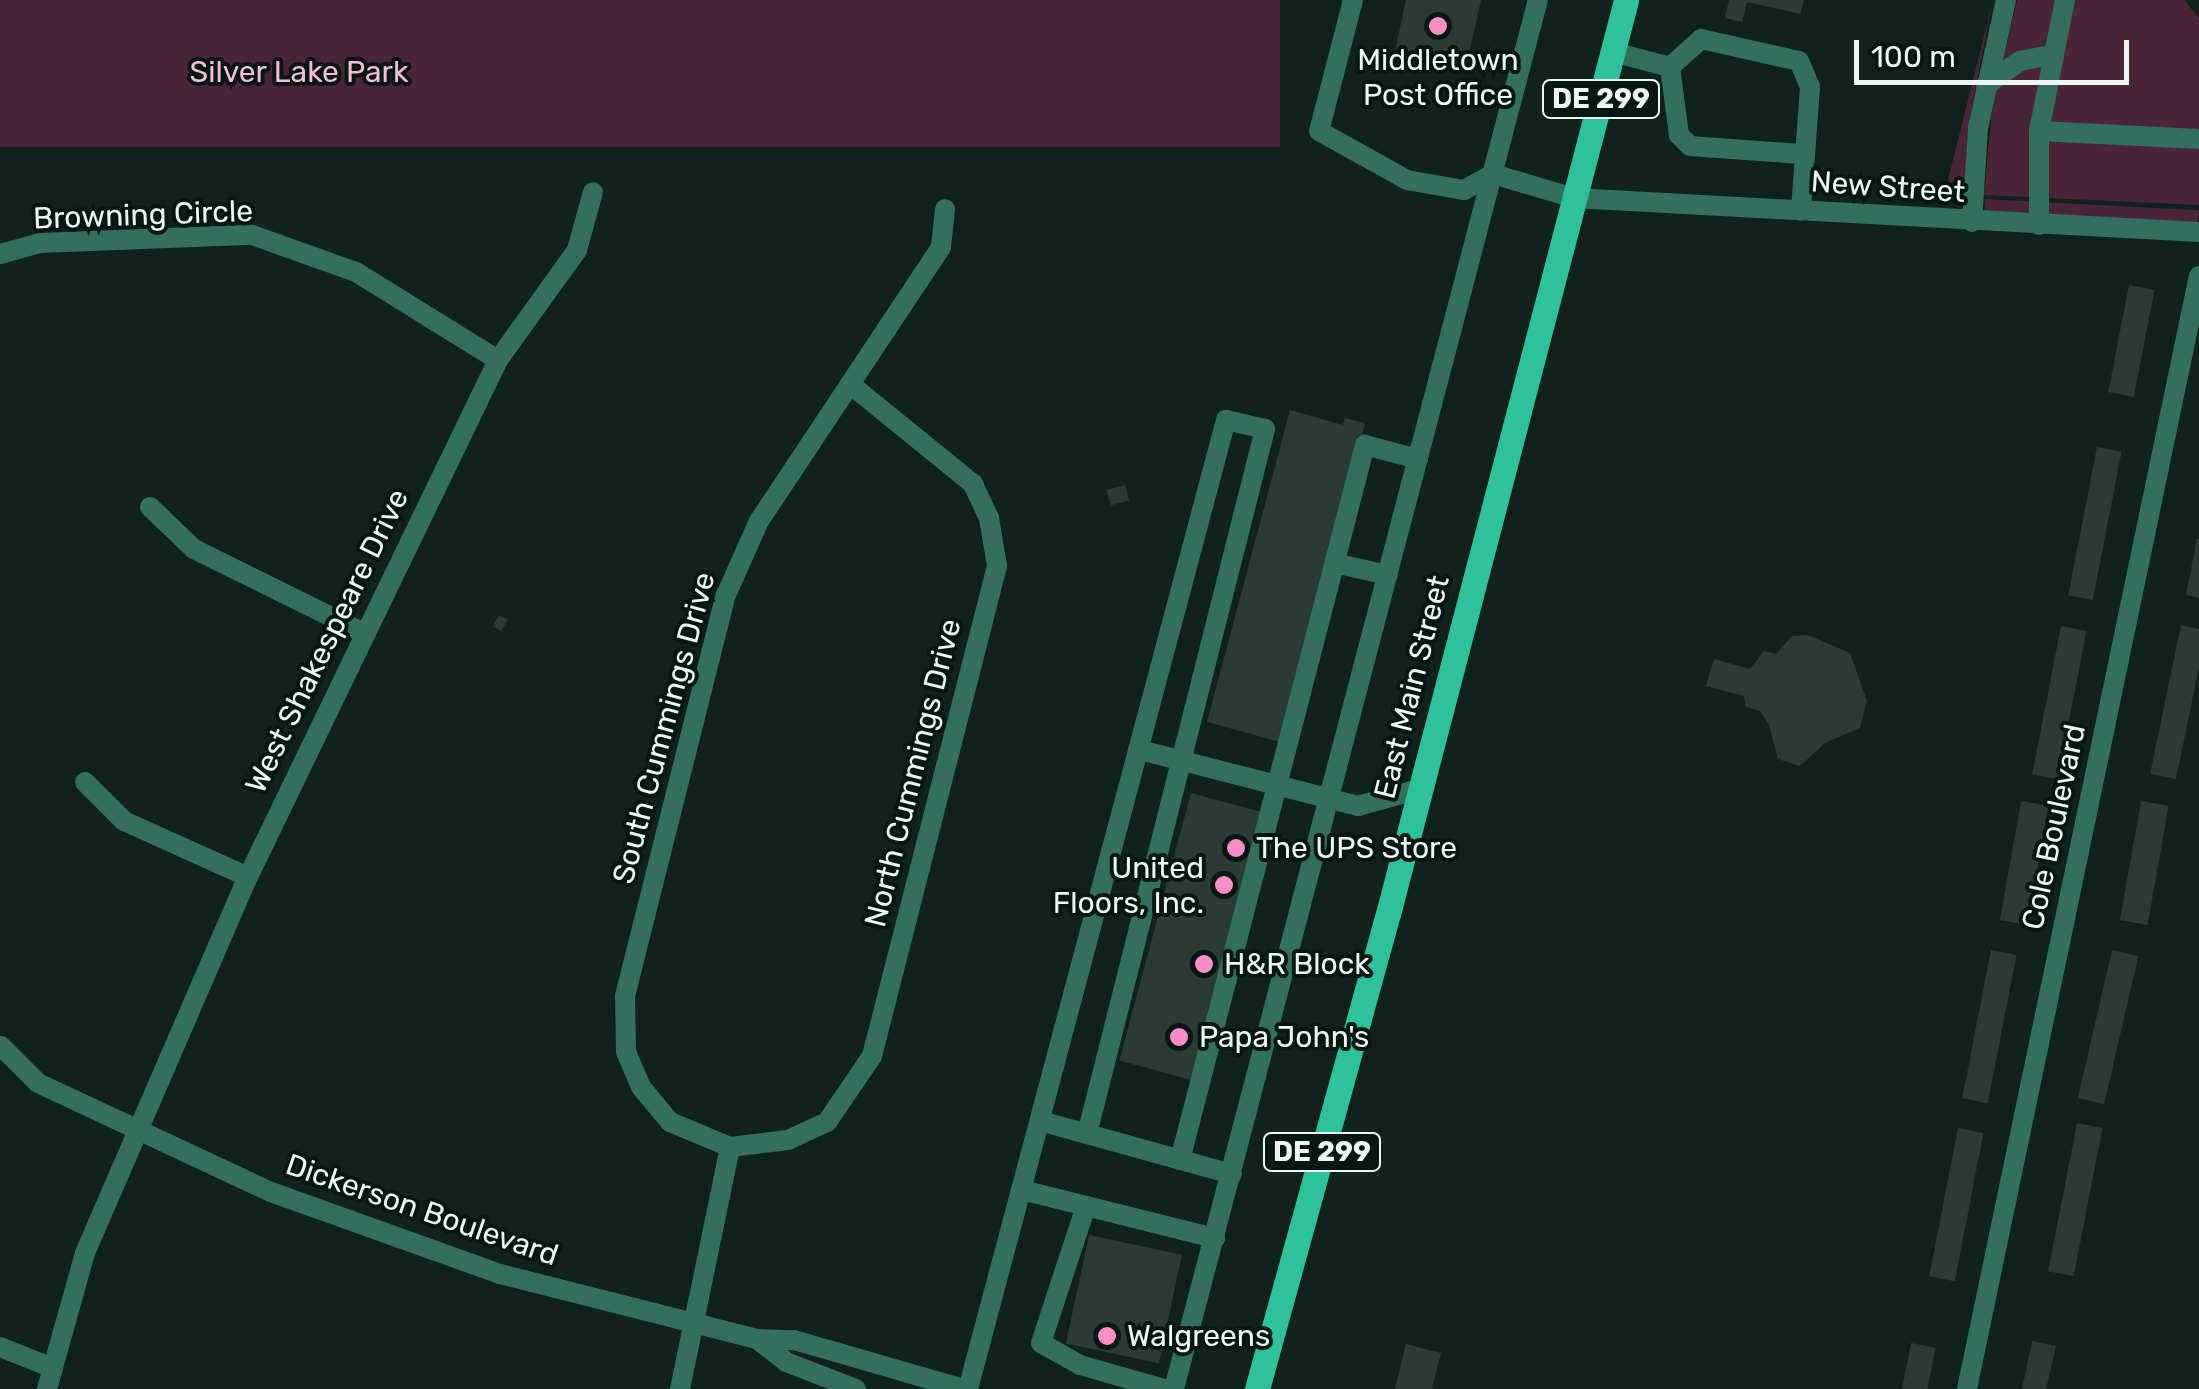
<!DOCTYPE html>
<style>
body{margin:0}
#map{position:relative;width:2199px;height:1389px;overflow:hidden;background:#11211c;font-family:Rubik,sans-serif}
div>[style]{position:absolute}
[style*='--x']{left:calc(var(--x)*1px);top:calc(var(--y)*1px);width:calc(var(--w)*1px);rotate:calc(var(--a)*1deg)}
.green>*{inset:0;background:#4a2537;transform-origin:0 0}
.building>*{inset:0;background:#293b34;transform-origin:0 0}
.minor>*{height:20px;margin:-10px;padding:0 10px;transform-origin:10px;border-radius:10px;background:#326f5c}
.major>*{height:25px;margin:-12.5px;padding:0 12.5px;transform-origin:12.5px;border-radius:12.5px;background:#2dc29b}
.dots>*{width:28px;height:28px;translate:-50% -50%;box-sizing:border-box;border:5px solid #071813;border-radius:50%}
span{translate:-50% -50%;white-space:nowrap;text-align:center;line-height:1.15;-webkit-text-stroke:8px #071813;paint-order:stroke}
.shield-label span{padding:2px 8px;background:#071813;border:2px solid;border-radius:8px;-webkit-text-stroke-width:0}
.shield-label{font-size:28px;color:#ecf7f2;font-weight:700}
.poi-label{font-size:30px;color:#ecf7f2}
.left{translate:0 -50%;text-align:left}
.right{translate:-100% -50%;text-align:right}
.park-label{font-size:30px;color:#f7bcd7}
.street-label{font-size:30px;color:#ecf7f2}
.scale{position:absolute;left:1854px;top:40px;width:275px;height:45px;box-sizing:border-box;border:5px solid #ecf7f2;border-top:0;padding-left:12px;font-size:30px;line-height:35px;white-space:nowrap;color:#ecf7f2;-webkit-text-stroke:8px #071813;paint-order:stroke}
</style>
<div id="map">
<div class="green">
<div style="left:0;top:0;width:1280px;height:147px"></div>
<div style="clip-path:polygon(1993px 0,1970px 117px,1965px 193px,1945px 192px)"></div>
<div style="clip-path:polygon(2017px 0,2184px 0,2199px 18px,2199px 205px,1984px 195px,1992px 109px)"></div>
<div style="left:1985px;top:199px;width:214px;height:16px;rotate:3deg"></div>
</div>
<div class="building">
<div style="clip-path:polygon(1406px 0,1481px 0,1466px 67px,1395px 51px)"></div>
<div style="clip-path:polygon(1729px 0,1804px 0,1800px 14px,1747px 2px,1742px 22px,1725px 18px)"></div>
<div style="left:2129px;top:285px;width:26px;height:109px;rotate:11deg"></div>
<div style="clip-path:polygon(1290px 410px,1343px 425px,1345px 418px,1365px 423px,1280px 742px,1207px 722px)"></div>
<div style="left:2097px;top:447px;width:25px;height:151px;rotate:11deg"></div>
<div style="left:1125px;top:485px;width:16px;height:19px;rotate:75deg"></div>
<div style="clip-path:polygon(2197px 539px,2199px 539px,2199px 598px,2186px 595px)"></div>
<div style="left:499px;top:615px;width:10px;height:13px;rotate:29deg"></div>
<div style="clip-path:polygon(2181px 625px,2199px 629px,2199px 667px,2176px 779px,2150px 774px)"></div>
<div style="left:2061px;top:626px;width:26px;height:151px;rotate:11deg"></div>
<div style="clip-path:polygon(1808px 635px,1850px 653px,1867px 701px,1860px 728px,1825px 743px,1800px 766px,1778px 759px,1769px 725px,1760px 711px,1746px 707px,1744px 696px,1706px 686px,1714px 659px,1750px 669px,1764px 651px,1776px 654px,1792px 636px)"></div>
<div style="left:1191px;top:793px;width:75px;height:277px;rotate:15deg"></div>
<div style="left:2021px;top:801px;width:28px;height:121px;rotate:10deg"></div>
<div style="left:2141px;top:801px;width:28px;height:121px;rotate:10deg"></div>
<div style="left:1991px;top:950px;width:26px;height:151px;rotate:11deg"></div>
<div style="left:2112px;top:950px;width:27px;height:152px;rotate:13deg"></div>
<div style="left:2077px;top:1123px;width:26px;height:151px;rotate:11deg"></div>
<div style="left:1958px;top:1128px;width:26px;height:151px;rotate:11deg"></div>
<div style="left:1089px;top:1235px;width:95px;height:111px;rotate:12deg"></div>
<div style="clip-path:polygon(2032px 1341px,2056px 1346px,2046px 1389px,2022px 1389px)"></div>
<div style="left:1911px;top:1343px;width:25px;height:47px;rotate:11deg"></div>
<div style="clip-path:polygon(1406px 1344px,1441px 1353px,1432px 1389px,1395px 1389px)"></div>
</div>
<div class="minor">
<div style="--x:1353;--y:0;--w:135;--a:104.5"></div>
<div style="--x:1319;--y:131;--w:101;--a:29.1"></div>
<div style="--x:1407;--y:180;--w:58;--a:10"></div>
<div style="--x:1464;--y:190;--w:33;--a:-29"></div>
<div style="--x:1493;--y:174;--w:84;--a:16.5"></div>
<div style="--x:1574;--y:198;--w:626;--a:3.11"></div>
<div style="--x:1613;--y:52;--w:59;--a:14.7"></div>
<div style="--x:1986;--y:85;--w:42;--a:-35.2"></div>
<div style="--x:2020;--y:61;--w:33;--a:-11"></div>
<div style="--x:2039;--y:131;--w:160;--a:2.9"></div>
<div style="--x:1800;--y:154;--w:110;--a:-175.8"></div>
<div style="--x:1690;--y:146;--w:16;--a:-135"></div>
<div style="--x:1679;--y:135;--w:69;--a:-97.5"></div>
<div style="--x:1670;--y:67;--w:42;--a:-42.1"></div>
<div style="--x:1701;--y:39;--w:100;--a:12.7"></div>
<div style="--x:1799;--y:61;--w:28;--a:67"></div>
<div style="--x:1810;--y:87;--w:124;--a:94.2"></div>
<div style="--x:1972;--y:222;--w:94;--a:-86.3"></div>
<div style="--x:1978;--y:128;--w:131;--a:-77.7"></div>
<div style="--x:2039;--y:225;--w:94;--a:-90"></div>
<div style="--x:2039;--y:131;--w:134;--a:-78.8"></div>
<div style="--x:0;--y:254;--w:41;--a:-15.4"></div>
<div style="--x:40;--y:243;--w:212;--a:-2.2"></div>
<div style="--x:252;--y:235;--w:110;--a:19.6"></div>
<div style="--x:356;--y:272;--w:167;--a:31.8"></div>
<div style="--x:850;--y:384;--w:159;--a:39.1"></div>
<div style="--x:973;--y:484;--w:38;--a:65"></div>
<div style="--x:989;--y:518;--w:49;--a:80.5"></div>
<div style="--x:997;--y:566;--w:506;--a:104.31"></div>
<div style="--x:872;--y:1056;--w:80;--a:124.3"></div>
<div style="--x:827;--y:1122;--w:43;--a:155.2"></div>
<div style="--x:788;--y:1140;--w:58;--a:173.1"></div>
<div style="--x:730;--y:1147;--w:65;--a:-157.4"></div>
<div style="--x:670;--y:1122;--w:45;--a:-129.6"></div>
<div style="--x:641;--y:1087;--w:39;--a:-113"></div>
<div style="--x:626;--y:1051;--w:55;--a:-91"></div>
<div style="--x:625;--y:996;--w:414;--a:-75.9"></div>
<div style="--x:726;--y:595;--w:81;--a:-66"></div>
<div style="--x:759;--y:521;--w:329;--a:-56.4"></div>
<div style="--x:941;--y:247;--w:38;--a:-84"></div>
<div style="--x:150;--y:507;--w:61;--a:43.7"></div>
<div style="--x:194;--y:549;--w:187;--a:26.3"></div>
<div style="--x:1334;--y:563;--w:55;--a:12.5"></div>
<div style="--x:1140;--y:750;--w:225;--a:14.4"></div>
<div style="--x:1358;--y:806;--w:63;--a:-15.6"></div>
<div style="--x:85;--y:782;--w:55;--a:45"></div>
<div style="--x:124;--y:821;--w:136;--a:24.3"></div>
<div style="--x:1;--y:1046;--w:52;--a:45"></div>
<div style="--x:38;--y:1083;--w:257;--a:25.1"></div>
<div style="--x:271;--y:1192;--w:243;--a:19.7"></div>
<div style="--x:500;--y:1274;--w:265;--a:14.2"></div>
<div style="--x:757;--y:1339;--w:37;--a:2"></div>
<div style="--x:794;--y:1340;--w:177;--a:16.1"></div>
<div style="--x:1044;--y:1122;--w:195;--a:15.5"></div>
<div style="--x:1180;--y:1160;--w:739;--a:-75.49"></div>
<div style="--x:1365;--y:445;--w:55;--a:14.8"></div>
<div style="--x:1026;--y:1191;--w:195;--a:14"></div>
<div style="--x:1086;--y:1206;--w:144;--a:108.2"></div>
<div style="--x:1041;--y:1343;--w:45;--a:29.4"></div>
<div style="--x:1080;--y:1365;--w:87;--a:15.9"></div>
<div style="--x:757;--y:1339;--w:37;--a:38"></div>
<div style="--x:786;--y:1362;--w:75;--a:21.1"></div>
<div style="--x:0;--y:1347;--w:57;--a:21.6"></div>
<div style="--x:47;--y:1389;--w:141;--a:-74.4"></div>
<div style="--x:85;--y:1253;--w:410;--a:-66.6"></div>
<div style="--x:248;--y:877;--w:574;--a:-64.19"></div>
<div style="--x:498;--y:360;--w:135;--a:-54.3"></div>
<div style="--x:577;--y:250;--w:60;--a:-74.6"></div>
<div style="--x:680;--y:1389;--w:247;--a:-78.3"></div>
<div style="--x:968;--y:1389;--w:1003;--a:-75.09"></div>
<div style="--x:1226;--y:420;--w:40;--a:13"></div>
<div style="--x:1265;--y:429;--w:727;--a:104.17"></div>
<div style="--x:1174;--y:1389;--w:1436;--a:-75.32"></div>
<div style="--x:1967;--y:1389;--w:1137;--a:-78.23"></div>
</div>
<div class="major">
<div style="--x:1257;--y:1389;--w:493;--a:-74.6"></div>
<div style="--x:1388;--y:914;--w:944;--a:-75.4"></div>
</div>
<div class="dots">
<div style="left:1438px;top:26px;background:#fb8fc5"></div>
<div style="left:1236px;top:848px;background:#fb8fc5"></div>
<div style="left:1224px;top:885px;background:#fb8fc5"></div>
<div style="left:1204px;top:964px;background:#fb8fc5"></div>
<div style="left:1179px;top:1037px;background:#fb8fc5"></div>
<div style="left:1107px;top:1336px;background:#fb8fc5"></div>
</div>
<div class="shield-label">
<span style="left:1601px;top:99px">DE 299</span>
<span style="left:1322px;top:1152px">DE 299</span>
</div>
<div class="poi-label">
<span style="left:1438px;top:77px">Middletown<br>Post Office</span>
<span class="left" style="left:1256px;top:848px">The UPS Store</span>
<span class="right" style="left:1204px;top:885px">United<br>Floors, Inc.</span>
<span class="left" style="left:1224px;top:964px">H&amp;R Block</span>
<span class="left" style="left:1199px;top:1037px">Papa John's</span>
<span class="left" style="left:1127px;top:1336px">Walgreens</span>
</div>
<div class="park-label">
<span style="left:299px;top:72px">Silver Lake Park</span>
</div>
<div class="street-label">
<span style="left:1888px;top:187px;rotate:4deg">New Street</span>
<span style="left:143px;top:215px;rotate:-2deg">Browning Circle</span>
<span style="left:327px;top:641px;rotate:-64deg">West Shakespeare Drive</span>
<span style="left:1412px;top:687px;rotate:-76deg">East Main Street</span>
<span style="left:664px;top:728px;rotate:-75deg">South Cummings Drive</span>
<span style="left:913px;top:773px;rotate:-76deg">North Cummings Drive</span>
<span style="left:2054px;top:827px;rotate:-78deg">Cole Boulevard</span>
<span style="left:422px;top:1210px;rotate:19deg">Dickerson Boulevard</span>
</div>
<div class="scale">100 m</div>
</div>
